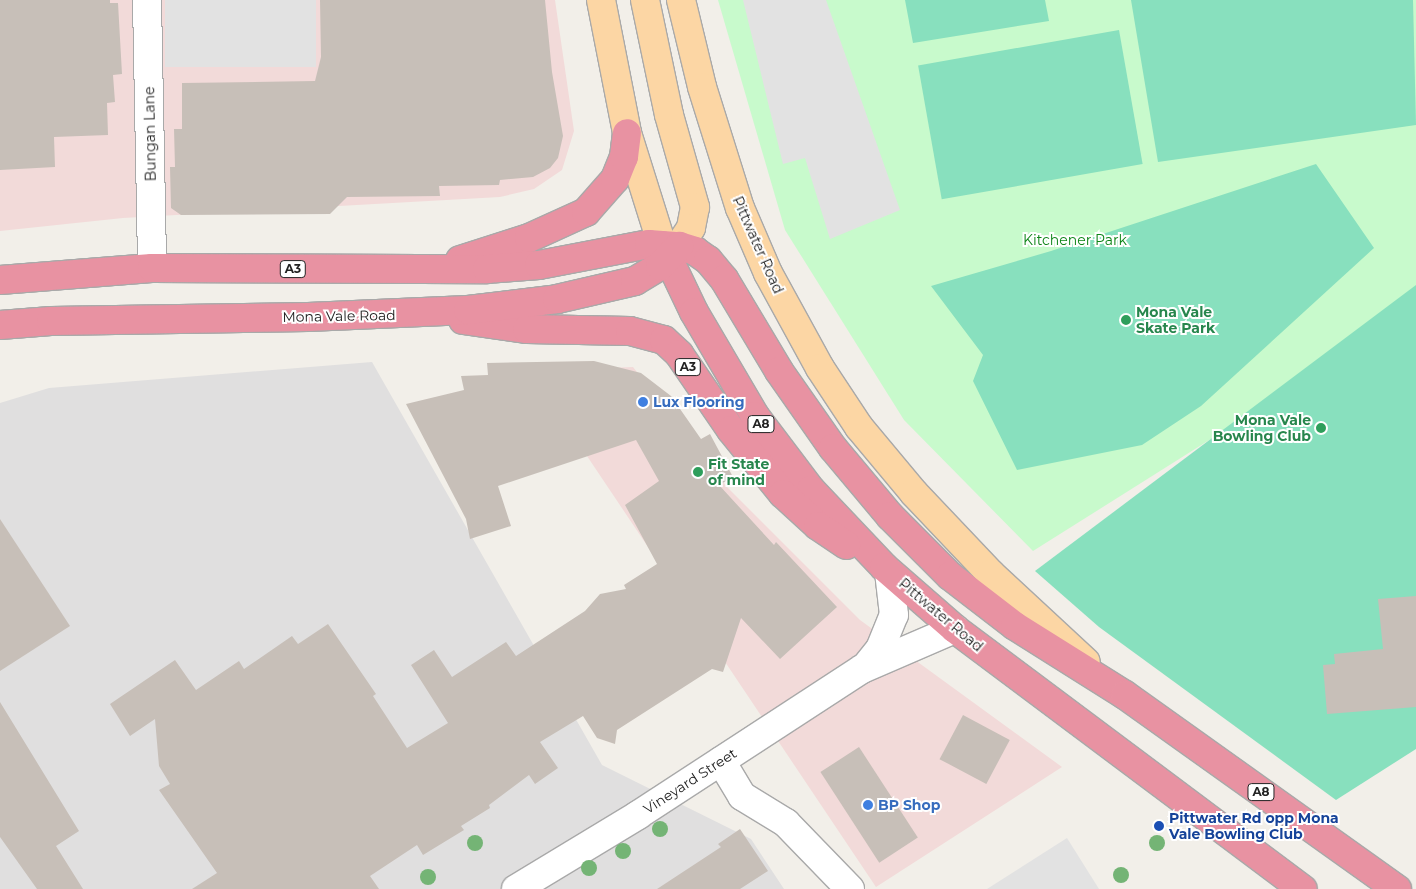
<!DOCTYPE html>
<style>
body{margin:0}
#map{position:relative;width:1416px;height:889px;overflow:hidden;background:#f2efe9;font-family:Montserrat,sans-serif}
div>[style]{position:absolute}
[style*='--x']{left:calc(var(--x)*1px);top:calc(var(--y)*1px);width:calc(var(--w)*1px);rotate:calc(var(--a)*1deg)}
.residential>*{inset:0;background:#e0dfdf}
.commercial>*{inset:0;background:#f2dad9}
.park>*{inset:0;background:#c8facc}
.pitch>*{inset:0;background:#88e0be;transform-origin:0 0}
.parking>*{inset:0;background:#e2e2e2;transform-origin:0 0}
.building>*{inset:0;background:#c7bfb8;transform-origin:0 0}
.roads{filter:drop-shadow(1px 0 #a9a9a9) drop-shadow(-1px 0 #a9a9a9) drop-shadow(0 1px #a9a9a9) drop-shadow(0 -1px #a9a9a9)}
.minor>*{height:28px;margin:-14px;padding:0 14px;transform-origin:14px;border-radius:14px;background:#fff}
.major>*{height:28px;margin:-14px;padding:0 14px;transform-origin:14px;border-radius:14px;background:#fcd6a4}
.highway>*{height:28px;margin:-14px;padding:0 14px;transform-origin:14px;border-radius:14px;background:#e892a2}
.trees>*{width:16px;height:16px;margin:-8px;border-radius:50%;background:#74b475}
.dots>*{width:14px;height:14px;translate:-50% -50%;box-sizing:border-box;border:2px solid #fff;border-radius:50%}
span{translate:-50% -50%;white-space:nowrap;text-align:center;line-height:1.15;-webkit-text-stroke:4px #fff;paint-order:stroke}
.shield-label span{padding:1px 4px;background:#fff;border:1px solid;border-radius:4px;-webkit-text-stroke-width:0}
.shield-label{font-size:12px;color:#222;font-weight:700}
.street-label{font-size:14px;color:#222}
.park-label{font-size:14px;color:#0c8416}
.leisure-label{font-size:14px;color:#27864d;font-weight:700}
.left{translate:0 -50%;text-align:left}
.right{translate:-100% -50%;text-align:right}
.shop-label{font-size:14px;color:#366cbe;font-weight:700}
.transit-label{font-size:14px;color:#164399;font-weight:700}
</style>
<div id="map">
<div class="residential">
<div style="clip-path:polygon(372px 362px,602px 765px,751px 839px,784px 889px,0 889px,0 403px,49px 388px)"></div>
</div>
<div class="commercial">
<div style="clip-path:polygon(0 0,555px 0,574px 131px,562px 170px,534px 189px,500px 197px,123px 218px,0 231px)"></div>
<div style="clip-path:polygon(633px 367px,726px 486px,860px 620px,1062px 767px,876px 887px,530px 371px)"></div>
</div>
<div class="park">
<div style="clip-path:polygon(718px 0,1416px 0,1416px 310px,1033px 551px,904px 420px,785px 230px)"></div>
</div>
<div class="pitch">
<div style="clip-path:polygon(905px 0,1045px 0,1049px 21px,913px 43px)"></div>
<div style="clip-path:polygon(1131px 0,1413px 0,1416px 125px,1158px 162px)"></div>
<div style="left:1119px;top:30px;width:136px;height:204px;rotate:80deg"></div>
<div style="clip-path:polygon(1316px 164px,1374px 248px,1201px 406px,1142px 445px,1017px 470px,973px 381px,983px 355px,931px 286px,1051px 251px)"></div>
<div style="clip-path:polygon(1416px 285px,1416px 749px,1336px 800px,1099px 627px,1035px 571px)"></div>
</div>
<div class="parking">
<div style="left:165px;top:0;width:151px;height:67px"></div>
<div style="clip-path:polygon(743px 0,826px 0,900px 210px,830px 239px,805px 158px,783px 164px)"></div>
<div style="clip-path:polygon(1067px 838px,1099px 889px,987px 889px)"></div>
</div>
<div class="building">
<div style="clip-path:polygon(0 0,110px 0,110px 3px,118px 3px,122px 74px,113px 75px,115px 102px,107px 103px,108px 135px,54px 137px,55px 167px,0 170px)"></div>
<div style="clip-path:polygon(320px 0,545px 0,552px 72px,563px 136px,558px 158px,550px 168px,533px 177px,500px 180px,499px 185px,439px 186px,440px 196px,347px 197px,330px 214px,181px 215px,171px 208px,170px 167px,175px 167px,174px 129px,182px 129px,182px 83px,315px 81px,321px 57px)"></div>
<div style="clip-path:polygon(594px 361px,641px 373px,671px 396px,701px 439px,710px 434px,733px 477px,719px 485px,774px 545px,776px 542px,837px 607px,780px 659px,741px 618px,723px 672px,712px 669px,617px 730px,615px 744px,597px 738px,583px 716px,540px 742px,558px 768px,535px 784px,529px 775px,489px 805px,490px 808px,461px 826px,464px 830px,423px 855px,417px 845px,370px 876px,379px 889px,192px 889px,217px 873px,159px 790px,170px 784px,159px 766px,155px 719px,130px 736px,110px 704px,175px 660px,196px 690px,239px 661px,244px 669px,292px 636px,298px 644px,328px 624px,376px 694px,373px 696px,407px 748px,448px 723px,411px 665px,434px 650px,452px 677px,506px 642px,516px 656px,585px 611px,600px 594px,626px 589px,624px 585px,657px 564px,625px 505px,659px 481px,636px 440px,498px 486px,511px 526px,470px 539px,466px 519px,406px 404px,464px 390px,461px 376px,488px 375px,487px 363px)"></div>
<div style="clip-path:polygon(0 519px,70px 626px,0 671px)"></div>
<div style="clip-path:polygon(1416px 596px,1416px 707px,1327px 714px,1323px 665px,1335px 664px,1334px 654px,1383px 649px,1378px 599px)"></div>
<div style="clip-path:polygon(0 702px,79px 831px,56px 846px,83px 889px,37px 889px,0 837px)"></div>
<div style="left:963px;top:715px;width:53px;height:50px;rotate:28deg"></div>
<div style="left:859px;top:747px;width:108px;height:46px;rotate:57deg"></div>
<div style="clip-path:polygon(740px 829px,768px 871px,740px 889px,657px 889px,721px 847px,718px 844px)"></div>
</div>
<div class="roads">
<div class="minor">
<div style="--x:147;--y:0;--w:268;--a:88.9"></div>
<div style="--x:867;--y:665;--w:21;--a:-51"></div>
<div style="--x:880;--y:649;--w:37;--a:-68"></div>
<div style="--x:894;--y:615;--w:43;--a:-96.6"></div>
<div style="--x:721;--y:761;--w:41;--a:59"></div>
<div style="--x:742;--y:796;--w:52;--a:31.5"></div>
<div style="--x:786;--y:823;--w:92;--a:45.9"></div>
<div style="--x:516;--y:889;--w:143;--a:-31.2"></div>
<div style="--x:638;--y:815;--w:267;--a:-33.1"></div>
<div style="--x:862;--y:669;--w:101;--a:-23.3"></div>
</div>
<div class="major">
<div style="--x:601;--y:0;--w:136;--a:78.9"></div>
<div style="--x:627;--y:133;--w:117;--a:72.6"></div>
<div style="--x:645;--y:0;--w:117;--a:78.2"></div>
<div style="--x:669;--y:115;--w:96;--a:74.2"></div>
<div style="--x:695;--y:207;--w:21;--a:101"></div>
<div style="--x:691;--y:228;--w:22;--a:124"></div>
<div style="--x:681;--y:0;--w:89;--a:76.4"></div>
<div style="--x:702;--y:87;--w:127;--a:72.6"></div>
<div style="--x:740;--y:208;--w:71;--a:66.7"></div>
<div style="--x:768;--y:273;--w:108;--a:61.3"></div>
<div style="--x:820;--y:368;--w:71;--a:56.5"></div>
<div style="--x:859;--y:427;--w:86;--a:50.2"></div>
<div style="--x:914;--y:493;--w:112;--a:46.5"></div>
<div style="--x:991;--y:574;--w:129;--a:42.8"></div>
</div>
<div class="highway">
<div style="--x:662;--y:245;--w:74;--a:64.5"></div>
<div style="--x:694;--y:312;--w:121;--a:59.6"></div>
<div style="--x:755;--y:416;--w:93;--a:52.9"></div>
<div style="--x:811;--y:490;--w:106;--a:46.5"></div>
<div style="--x:884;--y:567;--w:94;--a:41.1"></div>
<div style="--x:955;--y:629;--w:434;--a:36.8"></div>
<div style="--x:460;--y:260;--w:72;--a:-17.7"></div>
<div style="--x:529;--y:238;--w:63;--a:-24.5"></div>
<div style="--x:586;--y:212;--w:44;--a:-48.7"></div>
<div style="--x:615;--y:179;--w:24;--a:-68"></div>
<div style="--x:624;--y:157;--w:24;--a:-83"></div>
<div style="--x:0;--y:280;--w:152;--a:-4.5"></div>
<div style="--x:152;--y:268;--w:335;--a:0.2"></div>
<div style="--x:487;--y:269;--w:52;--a:-4.4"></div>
<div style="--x:539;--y:265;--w:112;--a:-10.8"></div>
<div style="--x:649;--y:244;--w:30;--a:4"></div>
<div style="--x:679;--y:246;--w:17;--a:17"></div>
<div style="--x:695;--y:251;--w:16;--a:35"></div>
<div style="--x:708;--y:260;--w:25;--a:50"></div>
<div style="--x:724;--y:279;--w:107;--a:59.1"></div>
<div style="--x:779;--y:371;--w:94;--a:55"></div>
<div style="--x:833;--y:448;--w:89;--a:50"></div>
<div style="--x:890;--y:516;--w:85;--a:45"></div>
<div style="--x:950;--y:576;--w:82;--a:37.6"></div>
<div style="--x:1015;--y:626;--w:130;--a:32.1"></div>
<div style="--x:1125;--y:695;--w:334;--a:35.5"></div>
<div style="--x:463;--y:320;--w:65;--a:8"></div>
<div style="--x:527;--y:329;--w:103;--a:1.1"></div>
<div style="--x:630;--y:331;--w:35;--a:15"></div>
<div style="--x:664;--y:340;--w:21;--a:43"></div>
<div style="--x:679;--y:354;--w:92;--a:55.6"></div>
<div style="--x:731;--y:430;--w:82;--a:50.9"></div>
<div style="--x:783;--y:494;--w:47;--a:42.4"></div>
<div style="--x:818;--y:526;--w:34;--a:34"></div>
<div style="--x:0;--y:325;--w:51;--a:-4.5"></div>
<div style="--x:51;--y:321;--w:257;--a:-0.9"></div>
<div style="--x:308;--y:317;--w:160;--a:-2.5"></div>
<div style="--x:468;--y:310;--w:90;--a:-7"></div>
<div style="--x:557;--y:299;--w:80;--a:-13"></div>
<div style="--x:635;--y:281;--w:29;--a:-31"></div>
<div style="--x:660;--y:266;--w:28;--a:-46"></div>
</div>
</div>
<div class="trees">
<div style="left:660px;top:829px"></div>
<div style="left:475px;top:843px"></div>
<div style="left:1157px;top:843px"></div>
<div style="left:623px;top:851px"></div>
<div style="left:589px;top:868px"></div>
<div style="left:1121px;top:875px"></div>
<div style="left:428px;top:877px"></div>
</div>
<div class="dots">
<div style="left:1126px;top:320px;background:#2e9e5b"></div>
<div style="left:643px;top:402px;background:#3f7fe0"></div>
<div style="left:1321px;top:428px;background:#2e9e5b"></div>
<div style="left:698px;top:472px;background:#2e9e5b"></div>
<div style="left:868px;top:805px;background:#3f7fe0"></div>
<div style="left:1159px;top:826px;background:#1a4fb4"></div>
</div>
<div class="shield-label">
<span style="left:293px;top:269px">A3</span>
<span style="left:688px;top:367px">A3</span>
<span style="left:761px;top:424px">A8</span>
<span style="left:1261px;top:792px">A8</span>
</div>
<div class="street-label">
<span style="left:150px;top:134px;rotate:-91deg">Bungan Lane</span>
<span style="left:758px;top:245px;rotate:66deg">Pittwater Road</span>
<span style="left:339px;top:316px;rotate:-1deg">Mona Vale Road</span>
<span style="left:941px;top:615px;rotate:40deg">Pittwater Road</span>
<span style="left:690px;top:781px;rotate:-33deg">Vineyard Street</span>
</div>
<div class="park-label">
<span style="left:1075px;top:240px">Kitchener Park</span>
</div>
<div class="leisure-label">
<span class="left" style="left:1136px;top:320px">Mona Vale<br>Skate Park</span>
<span class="right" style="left:1311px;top:428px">Mona Vale<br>Bowling Club</span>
<span class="left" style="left:708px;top:472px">Fit State<br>of mind</span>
</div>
<div class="shop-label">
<span class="left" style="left:653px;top:402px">Lux Flooring</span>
<span class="left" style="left:878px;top:805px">BP Shop</span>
</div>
<div class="transit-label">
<span class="left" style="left:1169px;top:826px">Pittwater Rd opp Mona<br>Vale Bowling Club</span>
</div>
</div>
